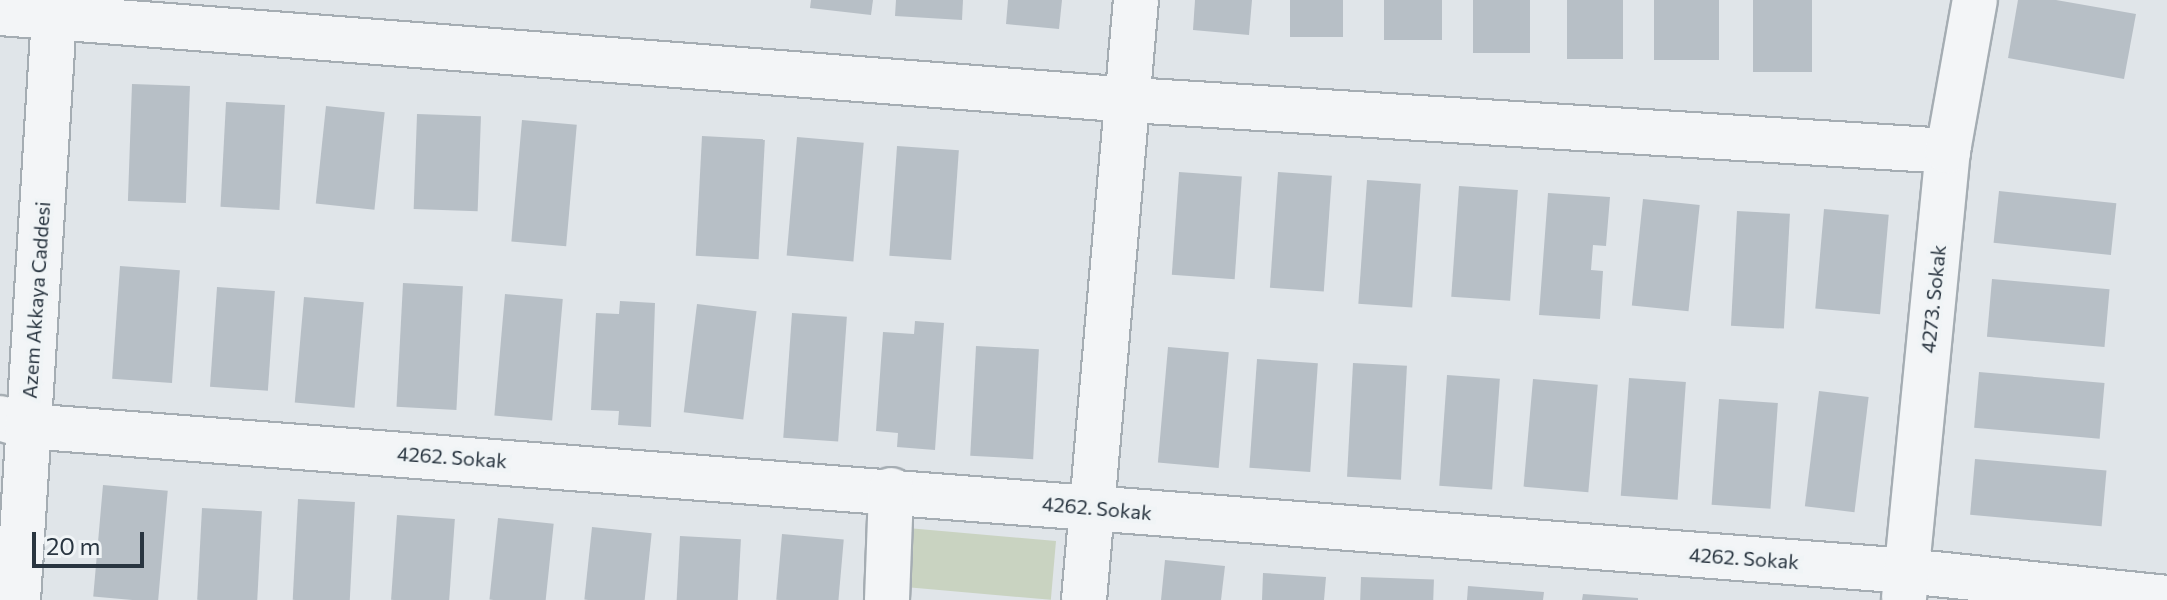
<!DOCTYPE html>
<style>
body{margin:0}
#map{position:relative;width:2167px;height:600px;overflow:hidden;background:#e0e5e9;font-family:Commissioner,sans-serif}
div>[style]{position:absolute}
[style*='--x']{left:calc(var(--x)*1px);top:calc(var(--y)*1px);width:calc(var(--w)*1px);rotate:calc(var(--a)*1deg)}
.green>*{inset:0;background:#c9d3c1;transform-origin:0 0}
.building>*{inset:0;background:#b7bfc6;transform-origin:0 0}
.roads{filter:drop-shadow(2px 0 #a5adb3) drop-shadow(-2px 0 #a5adb3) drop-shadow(0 2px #a5adb3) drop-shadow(0 -2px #a5adb3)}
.minor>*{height:44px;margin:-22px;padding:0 22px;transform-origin:22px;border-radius:22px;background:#f3f5f7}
span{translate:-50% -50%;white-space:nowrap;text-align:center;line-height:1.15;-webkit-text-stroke:8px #f0f4f6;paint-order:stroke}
.street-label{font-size:20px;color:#293540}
.scale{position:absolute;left:32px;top:532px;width:112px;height:36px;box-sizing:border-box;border:4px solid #293540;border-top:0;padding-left:10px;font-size:24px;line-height:28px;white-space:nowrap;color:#293540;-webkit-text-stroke:6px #f0f4f6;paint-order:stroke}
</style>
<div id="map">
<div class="green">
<div style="left:1056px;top:541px;width:59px;height:149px;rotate:95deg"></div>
</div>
<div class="building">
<div style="clip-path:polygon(811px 0,873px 0,871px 15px,810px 8px)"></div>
<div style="clip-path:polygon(896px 0,963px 0,962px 20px,895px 16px)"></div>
<div style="clip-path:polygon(1008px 0,1062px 0,1059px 29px,1006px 24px)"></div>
<div style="clip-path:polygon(1195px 0,1252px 0,1249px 35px,1193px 30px)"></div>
<div style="left:1290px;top:0;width:53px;height:37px"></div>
<div style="left:1384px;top:0;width:58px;height:40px"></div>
<div style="left:1473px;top:0;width:57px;height:53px"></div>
<div style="left:1567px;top:0;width:56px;height:59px"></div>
<div style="left:1654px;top:0;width:65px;height:60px"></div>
<div style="left:1753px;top:0;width:59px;height:72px"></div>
<div style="clip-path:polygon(2018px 0,2056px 0,2136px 14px,2124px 79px,2008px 58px)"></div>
<div style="left:132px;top:84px;width:58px;height:117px;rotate:2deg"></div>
<div style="left:226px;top:102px;width:59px;height:105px;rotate:3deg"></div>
<div style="left:326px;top:106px;width:59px;height:98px;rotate:6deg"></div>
<div style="left:417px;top:114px;width:64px;height:95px;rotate:2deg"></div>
<div style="left:522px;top:120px;width:55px;height:122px;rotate:5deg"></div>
<div style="left:702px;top:136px;width:63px;height:120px;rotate:3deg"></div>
<div style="left:797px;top:137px;width:67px;height:119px;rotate:5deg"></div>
<div style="left:897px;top:146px;width:62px;height:110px;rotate:4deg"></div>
<div style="left:1179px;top:172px;width:63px;height:103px;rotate:4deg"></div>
<div style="left:1278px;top:172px;width:54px;height:116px;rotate:4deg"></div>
<div style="left:1367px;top:180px;width:54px;height:124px;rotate:4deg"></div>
<div style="left:1459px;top:186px;width:59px;height:111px;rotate:4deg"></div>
<div style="left:1999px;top:191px;width:118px;height:52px;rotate:6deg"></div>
<div style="clip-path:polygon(1548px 193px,1610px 197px,1606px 246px,1593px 245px,1591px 270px,1603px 271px,1600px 319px,1539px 315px)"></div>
<div style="left:1643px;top:199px;width:57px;height:107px;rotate:6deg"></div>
<div style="left:1824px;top:209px;width:65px;height:100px;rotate:5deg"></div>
<div style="left:1737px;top:211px;width:53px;height:115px;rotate:3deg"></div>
<div style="left:120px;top:266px;width:60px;height:113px;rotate:4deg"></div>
<div style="left:1992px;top:279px;width:118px;height:58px;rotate:5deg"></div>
<div style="left:403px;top:283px;width:60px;height:124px;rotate:3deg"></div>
<div style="left:217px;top:287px;width:58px;height:100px;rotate:4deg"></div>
<div style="left:505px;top:294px;width:58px;height:122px;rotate:5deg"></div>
<div style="left:304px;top:297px;width:60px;height:106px;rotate:5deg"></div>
<div style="clip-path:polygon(620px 301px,655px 303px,651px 427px,618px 425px,619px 411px,591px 410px,596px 313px,619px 314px)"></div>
<div style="left:697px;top:304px;width:60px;height:109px;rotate:7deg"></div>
<div style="left:792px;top:313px;width:55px;height:125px;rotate:4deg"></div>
<div style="clip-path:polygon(915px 321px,944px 323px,935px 450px,897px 447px,898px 433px,876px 431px,883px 332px,914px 334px)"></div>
<div style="left:976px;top:346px;width:63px;height:110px;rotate:3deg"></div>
<div style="left:1168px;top:347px;width:61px;height:116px;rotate:5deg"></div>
<div style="left:1257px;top:359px;width:61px;height:109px;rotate:4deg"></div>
<div style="left:1353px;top:363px;width:54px;height:114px;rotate:3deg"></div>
<div style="left:1979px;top:372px;width:126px;height:56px;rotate:5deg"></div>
<div style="left:1447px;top:375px;width:53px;height:111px;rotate:4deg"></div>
<div style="left:1629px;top:378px;width:57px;height:118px;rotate:4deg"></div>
<div style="left:1533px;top:379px;width:65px;height:108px;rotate:5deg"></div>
<div style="left:1819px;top:391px;width:50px;height:116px;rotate:7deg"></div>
<div style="left:1719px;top:399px;width:59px;height:106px;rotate:4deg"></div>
<div style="left:1975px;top:459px;width:132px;height:56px;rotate:5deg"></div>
<div style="left:103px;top:485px;width:65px;height:112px;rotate:5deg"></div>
<div style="left:298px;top:499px;width:57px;height:101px;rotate:3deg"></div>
<div style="left:202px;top:508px;width:60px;height:92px;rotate:3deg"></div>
<div style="left:397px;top:515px;width:58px;height:85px;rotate:4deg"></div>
<div style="left:498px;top:518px;width:56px;height:82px;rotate:6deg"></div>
<div style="left:592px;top:527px;width:60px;height:73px;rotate:6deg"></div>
<div style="left:782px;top:534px;width:62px;height:66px;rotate:5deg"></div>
<div style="left:680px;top:536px;width:61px;height:64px;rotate:3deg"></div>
<div style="clip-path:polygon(1165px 560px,1225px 566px,1221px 600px,1161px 600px)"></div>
<div style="clip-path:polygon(1263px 573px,1326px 577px,1324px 600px,1262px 600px)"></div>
<div style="left:1361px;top:577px;width:73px;height:23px;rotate:2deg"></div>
<div style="clip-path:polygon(1468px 586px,1544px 592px,1543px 600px,1467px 600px)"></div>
<div style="clip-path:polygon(1583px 594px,1638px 598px,1638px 600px,1582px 600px)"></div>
</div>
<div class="roads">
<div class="minor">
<div style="--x:0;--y:13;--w:1134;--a:4.4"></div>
<div style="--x:1131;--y:100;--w:819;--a:3.57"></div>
<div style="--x:0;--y:418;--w:28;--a:17"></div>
<div style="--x:27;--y:426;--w:1885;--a:4.41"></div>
<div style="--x:1906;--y:571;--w:262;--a:5.9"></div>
<div style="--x:1904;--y:598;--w:449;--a:-84.4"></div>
<div style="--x:1948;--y:151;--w:153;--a:-79.9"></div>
<div style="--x:18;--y:600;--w:601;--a:-86.47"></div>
<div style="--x:887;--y:600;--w:110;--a:-87.9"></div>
<div style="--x:1084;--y:600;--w:602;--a:-85.05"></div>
</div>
</div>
<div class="street-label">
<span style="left:1933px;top:299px;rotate:-84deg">4273. Sokak</span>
<span style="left:36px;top:300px;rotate:-86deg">Azem Akkaya Caddesi</span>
<span style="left:452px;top:457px;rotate:4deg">4262. Sokak</span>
<span style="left:1097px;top:508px;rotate:5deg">4262. Sokak</span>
<span style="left:1744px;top:558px;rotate:4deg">4262. Sokak</span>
</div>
<div class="scale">20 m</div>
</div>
